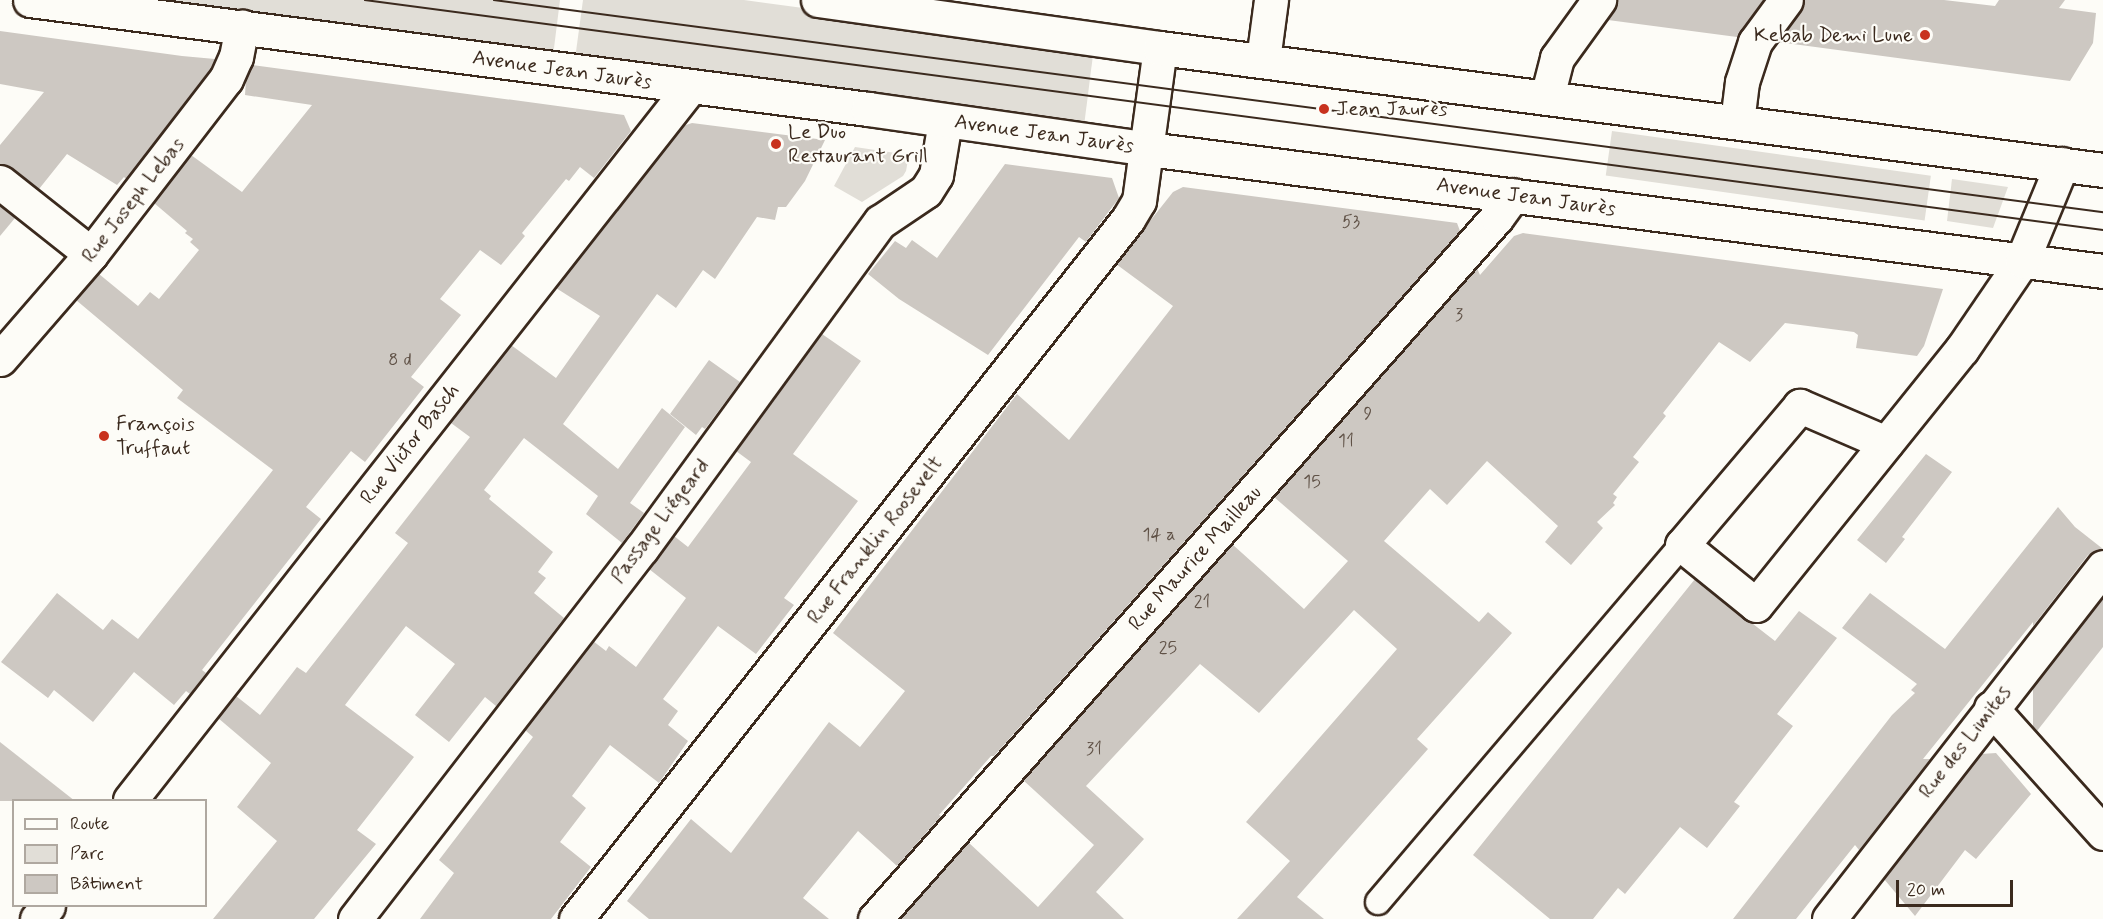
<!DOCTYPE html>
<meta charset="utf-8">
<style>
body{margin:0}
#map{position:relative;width:2103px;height:919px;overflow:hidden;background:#fdfcf7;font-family:Mynerve,sans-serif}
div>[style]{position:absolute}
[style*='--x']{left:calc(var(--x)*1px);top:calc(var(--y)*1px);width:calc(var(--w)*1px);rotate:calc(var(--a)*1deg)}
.green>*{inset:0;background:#e1ded7;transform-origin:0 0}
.building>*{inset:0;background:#cdc8c2}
.roads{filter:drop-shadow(2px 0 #3b2a1e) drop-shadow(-2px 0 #3b2a1e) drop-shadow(0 2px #3b2a1e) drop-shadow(0 -2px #3b2a1e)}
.service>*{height:24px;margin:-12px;padding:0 12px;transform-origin:12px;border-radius:12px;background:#fdfcf7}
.pedestrian>*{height:33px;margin:-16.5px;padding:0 16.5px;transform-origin:16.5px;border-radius:16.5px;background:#fdfcf7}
.minor>*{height:33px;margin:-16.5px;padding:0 16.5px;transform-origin:16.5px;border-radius:16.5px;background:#fdfcf7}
.secondary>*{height:33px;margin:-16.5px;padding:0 16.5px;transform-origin:16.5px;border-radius:16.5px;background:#fdfcf7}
.tram>*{height:1.5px;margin:-0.75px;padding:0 0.75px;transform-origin:0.75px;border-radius:0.75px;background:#3b2a1e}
.dots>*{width:16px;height:16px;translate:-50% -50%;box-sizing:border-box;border:3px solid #fdfcf7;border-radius:50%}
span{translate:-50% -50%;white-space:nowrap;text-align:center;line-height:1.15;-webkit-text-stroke:4.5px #fdfcf7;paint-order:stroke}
.number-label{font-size:18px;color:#605247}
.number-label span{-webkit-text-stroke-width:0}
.poi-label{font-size:21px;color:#3b2a1e}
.right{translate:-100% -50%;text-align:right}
.left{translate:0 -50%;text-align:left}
.street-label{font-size:21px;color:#3b2a1e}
.legend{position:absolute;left:12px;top:799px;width:195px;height:108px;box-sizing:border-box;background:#fdfcf7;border:2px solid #afa8a0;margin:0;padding:8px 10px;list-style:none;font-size:18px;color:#3b2a1e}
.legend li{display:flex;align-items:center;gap:12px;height:30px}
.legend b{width:30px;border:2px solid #afa8a0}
.scale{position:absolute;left:1896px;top:880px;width:117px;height:27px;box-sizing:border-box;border:3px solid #3b2a1e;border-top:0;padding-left:8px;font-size:18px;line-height:21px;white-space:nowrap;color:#3b2a1e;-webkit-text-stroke:4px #fdfcf7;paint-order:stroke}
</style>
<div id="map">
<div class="green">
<div style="clip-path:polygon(118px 0,560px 0,553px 56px)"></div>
<div style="clip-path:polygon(583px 0,744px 0,1094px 47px,1084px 126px,575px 59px)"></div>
<div style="left:1612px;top:131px;width:322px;height:45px;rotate:8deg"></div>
<div style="clip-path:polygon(855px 147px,909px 155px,906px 171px,903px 176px,862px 202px,834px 186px)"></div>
<div style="clip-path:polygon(1952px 179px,2008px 187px,1993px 228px,1947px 221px)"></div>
</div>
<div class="building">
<div style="clip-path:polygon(1617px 0,1763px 0,1737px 37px,1608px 20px)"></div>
<div style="clip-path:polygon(1804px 0,1944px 0,1995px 6px,1999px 0,2065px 0,2059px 8px,2096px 13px,2093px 43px,2070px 81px,1778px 42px,1801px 11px)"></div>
<div style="clip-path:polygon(0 31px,182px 56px,215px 59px,210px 69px,126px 179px,124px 177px,117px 185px,67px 154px,39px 189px,12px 167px,0 164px,0 145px,44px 92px,0 84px)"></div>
<div style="clip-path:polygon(253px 65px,624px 115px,631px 131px,594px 178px,580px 167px,569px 181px,566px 179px,522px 233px,525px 236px,501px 265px,480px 250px,440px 299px,461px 315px,411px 377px,424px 387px,365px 462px,351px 451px,306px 507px,321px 519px,202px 670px,206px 673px,190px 694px,186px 691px,174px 705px,134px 672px,93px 722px,54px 690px,48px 698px,1px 662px,57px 593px,103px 630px,112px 619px,138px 639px,273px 470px,177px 398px,183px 390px,76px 300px,99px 274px,138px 306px,150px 292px,159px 299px,199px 250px,190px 242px,193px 239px,185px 233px,187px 231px,154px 203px,191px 155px,242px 192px,312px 105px,245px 95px,246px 80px)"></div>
<div style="clip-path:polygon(692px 123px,825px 140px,805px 181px,786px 207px,778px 207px,775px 220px,757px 217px,715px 279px,703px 270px,676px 308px,657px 294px,563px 424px,618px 469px,662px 408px,685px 427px,630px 503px,644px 513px,622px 543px,586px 514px,598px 496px,524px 438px,484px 490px,491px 496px,489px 499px,553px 552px,538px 572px,546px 578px,534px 593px,564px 618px,496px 706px,485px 697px,449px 742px,415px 715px,455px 664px,406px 626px,345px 705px,414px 757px,357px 830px,376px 844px,314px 919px,213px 919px,277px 841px,237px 807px,271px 763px,218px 718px,236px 696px,260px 715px,297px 667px,306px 673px,408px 543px,395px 533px,470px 437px,451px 423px,511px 345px,556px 378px,600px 316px,556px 288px,683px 126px)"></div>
<div style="clip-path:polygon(1005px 164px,1112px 178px,1119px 198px,1086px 242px,1079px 237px,988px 355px,899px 299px,868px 274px,895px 241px,906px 248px,912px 240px,937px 258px)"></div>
<div style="clip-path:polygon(1183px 187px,1457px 223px,1460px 231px,994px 756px,991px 756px,939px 815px,941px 816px,897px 866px,858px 831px,803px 898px,829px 919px,649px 919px,627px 901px,691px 819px,731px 853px,829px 722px,860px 747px,905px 691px,833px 633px,1017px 394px,1069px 440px,1173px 306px,1116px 264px,1173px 192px)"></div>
<div style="clip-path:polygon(0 206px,15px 218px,0 236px)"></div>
<div style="clip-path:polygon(1523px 233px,1943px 289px,1924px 346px,1917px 356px,1856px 348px,1858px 335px,1854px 332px,1785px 323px,1750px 362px,1719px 342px,1663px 413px,1666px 416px,1633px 457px,1639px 462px,1613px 494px,1617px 497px,1613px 503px,1615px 505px,1597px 522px,1603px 528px,1571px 565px,1545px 542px,1558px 526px,1487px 461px,1447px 505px,1430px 489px,1384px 541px,1479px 622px,1488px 612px,1512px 633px,1417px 739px,1428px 749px,1297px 897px,1324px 919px,1237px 919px,1290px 861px,1246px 822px,1397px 649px,1354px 610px,1259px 713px,1200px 664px,1086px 786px,1144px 839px,1096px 892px,1124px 919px,901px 919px,968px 842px,1038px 907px,1094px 845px,1023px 780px,1232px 544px,1304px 609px,1348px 561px,1274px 497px,1477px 268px,1480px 275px,1514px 236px)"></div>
<div style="clip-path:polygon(822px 334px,861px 361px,793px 454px,858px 501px,784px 598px,794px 605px,756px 654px,718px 626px,663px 699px,678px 711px,668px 725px,688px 741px,659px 783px,610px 745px,572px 796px,586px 808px,560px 842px,591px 867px,551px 919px,420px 919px,454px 873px,439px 860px,533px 737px,525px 730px,593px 641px,606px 651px,609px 646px,636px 667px,686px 598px,649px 569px,674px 536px,688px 547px,751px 462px,736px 451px)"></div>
<div style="clip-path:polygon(709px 360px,740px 382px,705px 429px,702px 427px,696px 435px,670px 414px)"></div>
<div style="clip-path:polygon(1926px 454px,1952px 472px,1902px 537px,1905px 539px,1886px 563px,1857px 540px)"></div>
<div style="clip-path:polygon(2058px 507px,2075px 527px,2103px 549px,2088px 555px,2033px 626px,2033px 622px,1923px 759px,1930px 759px,1859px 850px,1855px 845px,1796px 919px,1733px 919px,1892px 715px,1915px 693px,1911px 690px,1917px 684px,1842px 628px,1870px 593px,1945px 649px)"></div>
<div style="clip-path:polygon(1695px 579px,1775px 641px,1799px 611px,1837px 638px,1777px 714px,1793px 726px,1734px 802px,1740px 806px,1707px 848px,1680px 827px,1625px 894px,1618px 888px,1593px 919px,1550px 919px,1473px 855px)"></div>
<div style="clip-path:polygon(2103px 598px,2103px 647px,2037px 731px,2033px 727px,2033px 687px)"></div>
<div style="clip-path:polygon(0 742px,75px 801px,0 801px)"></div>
<div style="clip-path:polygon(1996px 753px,2031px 794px,1976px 859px,1965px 850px,1915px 916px,1884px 879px,1981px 754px)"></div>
</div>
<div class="roads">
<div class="service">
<div style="--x:1378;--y:902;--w:469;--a:-49.6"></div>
</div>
<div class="pedestrian">
<div style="--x:0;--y:182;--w:116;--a:38.4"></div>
</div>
<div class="minor">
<div style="--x:1263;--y:60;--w:61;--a:-82.4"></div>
<div style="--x:1547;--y:97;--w:40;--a:-75.6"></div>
<div style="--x:1557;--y:58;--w:72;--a:-54.1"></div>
<div style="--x:1737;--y:122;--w:40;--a:-82.9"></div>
<div style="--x:1742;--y:82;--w:42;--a:-72"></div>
<div style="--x:1755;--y:42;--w:52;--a:-53.6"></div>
<div style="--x:0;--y:359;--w:139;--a:-49.1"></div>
<div style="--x:91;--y:254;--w:221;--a:-52.4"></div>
<div style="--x:226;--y:79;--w:24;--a:-66"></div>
<div style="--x:236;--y:57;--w:31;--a:-79"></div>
<div style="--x:1886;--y:443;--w:94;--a:-156.7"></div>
<div style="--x:1800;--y:406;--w:182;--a:130.3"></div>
<div style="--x:1682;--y:545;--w:95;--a:39"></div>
<div style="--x:1756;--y:605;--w:329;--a:-51.2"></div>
<div style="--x:1962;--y:349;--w:107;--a:-55.7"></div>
<div style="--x:1991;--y:708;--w:168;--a:48.1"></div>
<div style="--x:130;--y:800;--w:907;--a:-51.85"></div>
<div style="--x:37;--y:919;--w:17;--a:-50"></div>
<div style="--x:355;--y:919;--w:469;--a:-52.3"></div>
<div style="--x:642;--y:548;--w:404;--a:-53.9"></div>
<div style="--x:880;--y:222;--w:55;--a:-34"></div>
<div style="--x:926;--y:191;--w:19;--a:-58"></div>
<div style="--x:936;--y:175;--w:55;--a:-80.5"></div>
<div style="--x:576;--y:919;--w:891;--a:-51.74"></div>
<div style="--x:1128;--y:219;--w:21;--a:-59"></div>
<div style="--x:1139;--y:201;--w:154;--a:-82.2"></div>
<div style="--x:875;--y:919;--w:938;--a:-48.46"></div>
<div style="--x:1497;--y:217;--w:27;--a:-54"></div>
<div style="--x:1829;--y:919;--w:446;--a:-52.1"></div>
</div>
<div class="secondary">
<div style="--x:30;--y:0;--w:845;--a:7.41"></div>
<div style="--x:868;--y:109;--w:283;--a:8.1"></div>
<div style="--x:1148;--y:149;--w:963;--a:7.28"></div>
<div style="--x:818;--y:0;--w:345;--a:8"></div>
<div style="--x:1160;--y:48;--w:951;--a:7.37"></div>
<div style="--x:2022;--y:261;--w:105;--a:-67.6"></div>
</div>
</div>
<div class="tram">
<div style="--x:365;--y:0;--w:1753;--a:7.54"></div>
<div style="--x:494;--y:0;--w:1623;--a:7.51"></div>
</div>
<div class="dots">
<div style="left:1925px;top:35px;background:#c8321e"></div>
<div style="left:1324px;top:109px;background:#c8321e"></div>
<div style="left:776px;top:144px;background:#c8321e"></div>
<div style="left:104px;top:436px;background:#c8321e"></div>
</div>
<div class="number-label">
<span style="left:1351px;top:222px">53</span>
<span style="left:1459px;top:315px">3</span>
<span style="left:400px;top:360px">8 d</span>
<span style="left:1368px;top:414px">9</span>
<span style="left:1346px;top:441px">11</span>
<span style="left:1312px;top:482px">15</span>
<span style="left:1159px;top:535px">14 a</span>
<span style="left:1202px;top:602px">21</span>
<span style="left:1168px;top:648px">25</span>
<span style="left:1094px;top:749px">31</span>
</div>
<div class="poi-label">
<span class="right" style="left:1913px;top:35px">Kebab Demi Lune</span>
<span class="left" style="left:1336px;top:109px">Jean Jaurès</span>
<span class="left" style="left:788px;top:144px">Le Duo<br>Restaurant Grill</span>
<span class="left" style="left:116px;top:436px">François<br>Truffaut</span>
</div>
<div class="street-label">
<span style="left:562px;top:70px;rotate:8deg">Avenue Jean Jaurès</span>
<span style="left:1044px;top:134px;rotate:8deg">Avenue Jean Jaurès</span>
<span style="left:1526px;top:197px;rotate:8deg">Avenue Jean Jaurès</span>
<span style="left:133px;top:200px;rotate:-52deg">Rue Joseph Lebas</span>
<span style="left:410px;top:444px;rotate:-52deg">Rue Victor Basch</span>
<span style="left:660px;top:521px;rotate:-53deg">Passage Liégeard</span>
<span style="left:875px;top:540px;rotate:-52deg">Rue Franklin Roosevelt</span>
<span style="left:1195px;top:558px;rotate:-48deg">Rue Maurice Mailleau</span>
<span style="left:1965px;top:742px;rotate:-52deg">Rue des Limites</span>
</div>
<ul class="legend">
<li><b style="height:8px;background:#fdfcf7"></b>Route</li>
<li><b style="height:16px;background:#e1ded7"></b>Parc</li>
<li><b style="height:16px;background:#cdc8c2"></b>Bâtiment</li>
</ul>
<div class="scale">20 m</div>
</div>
